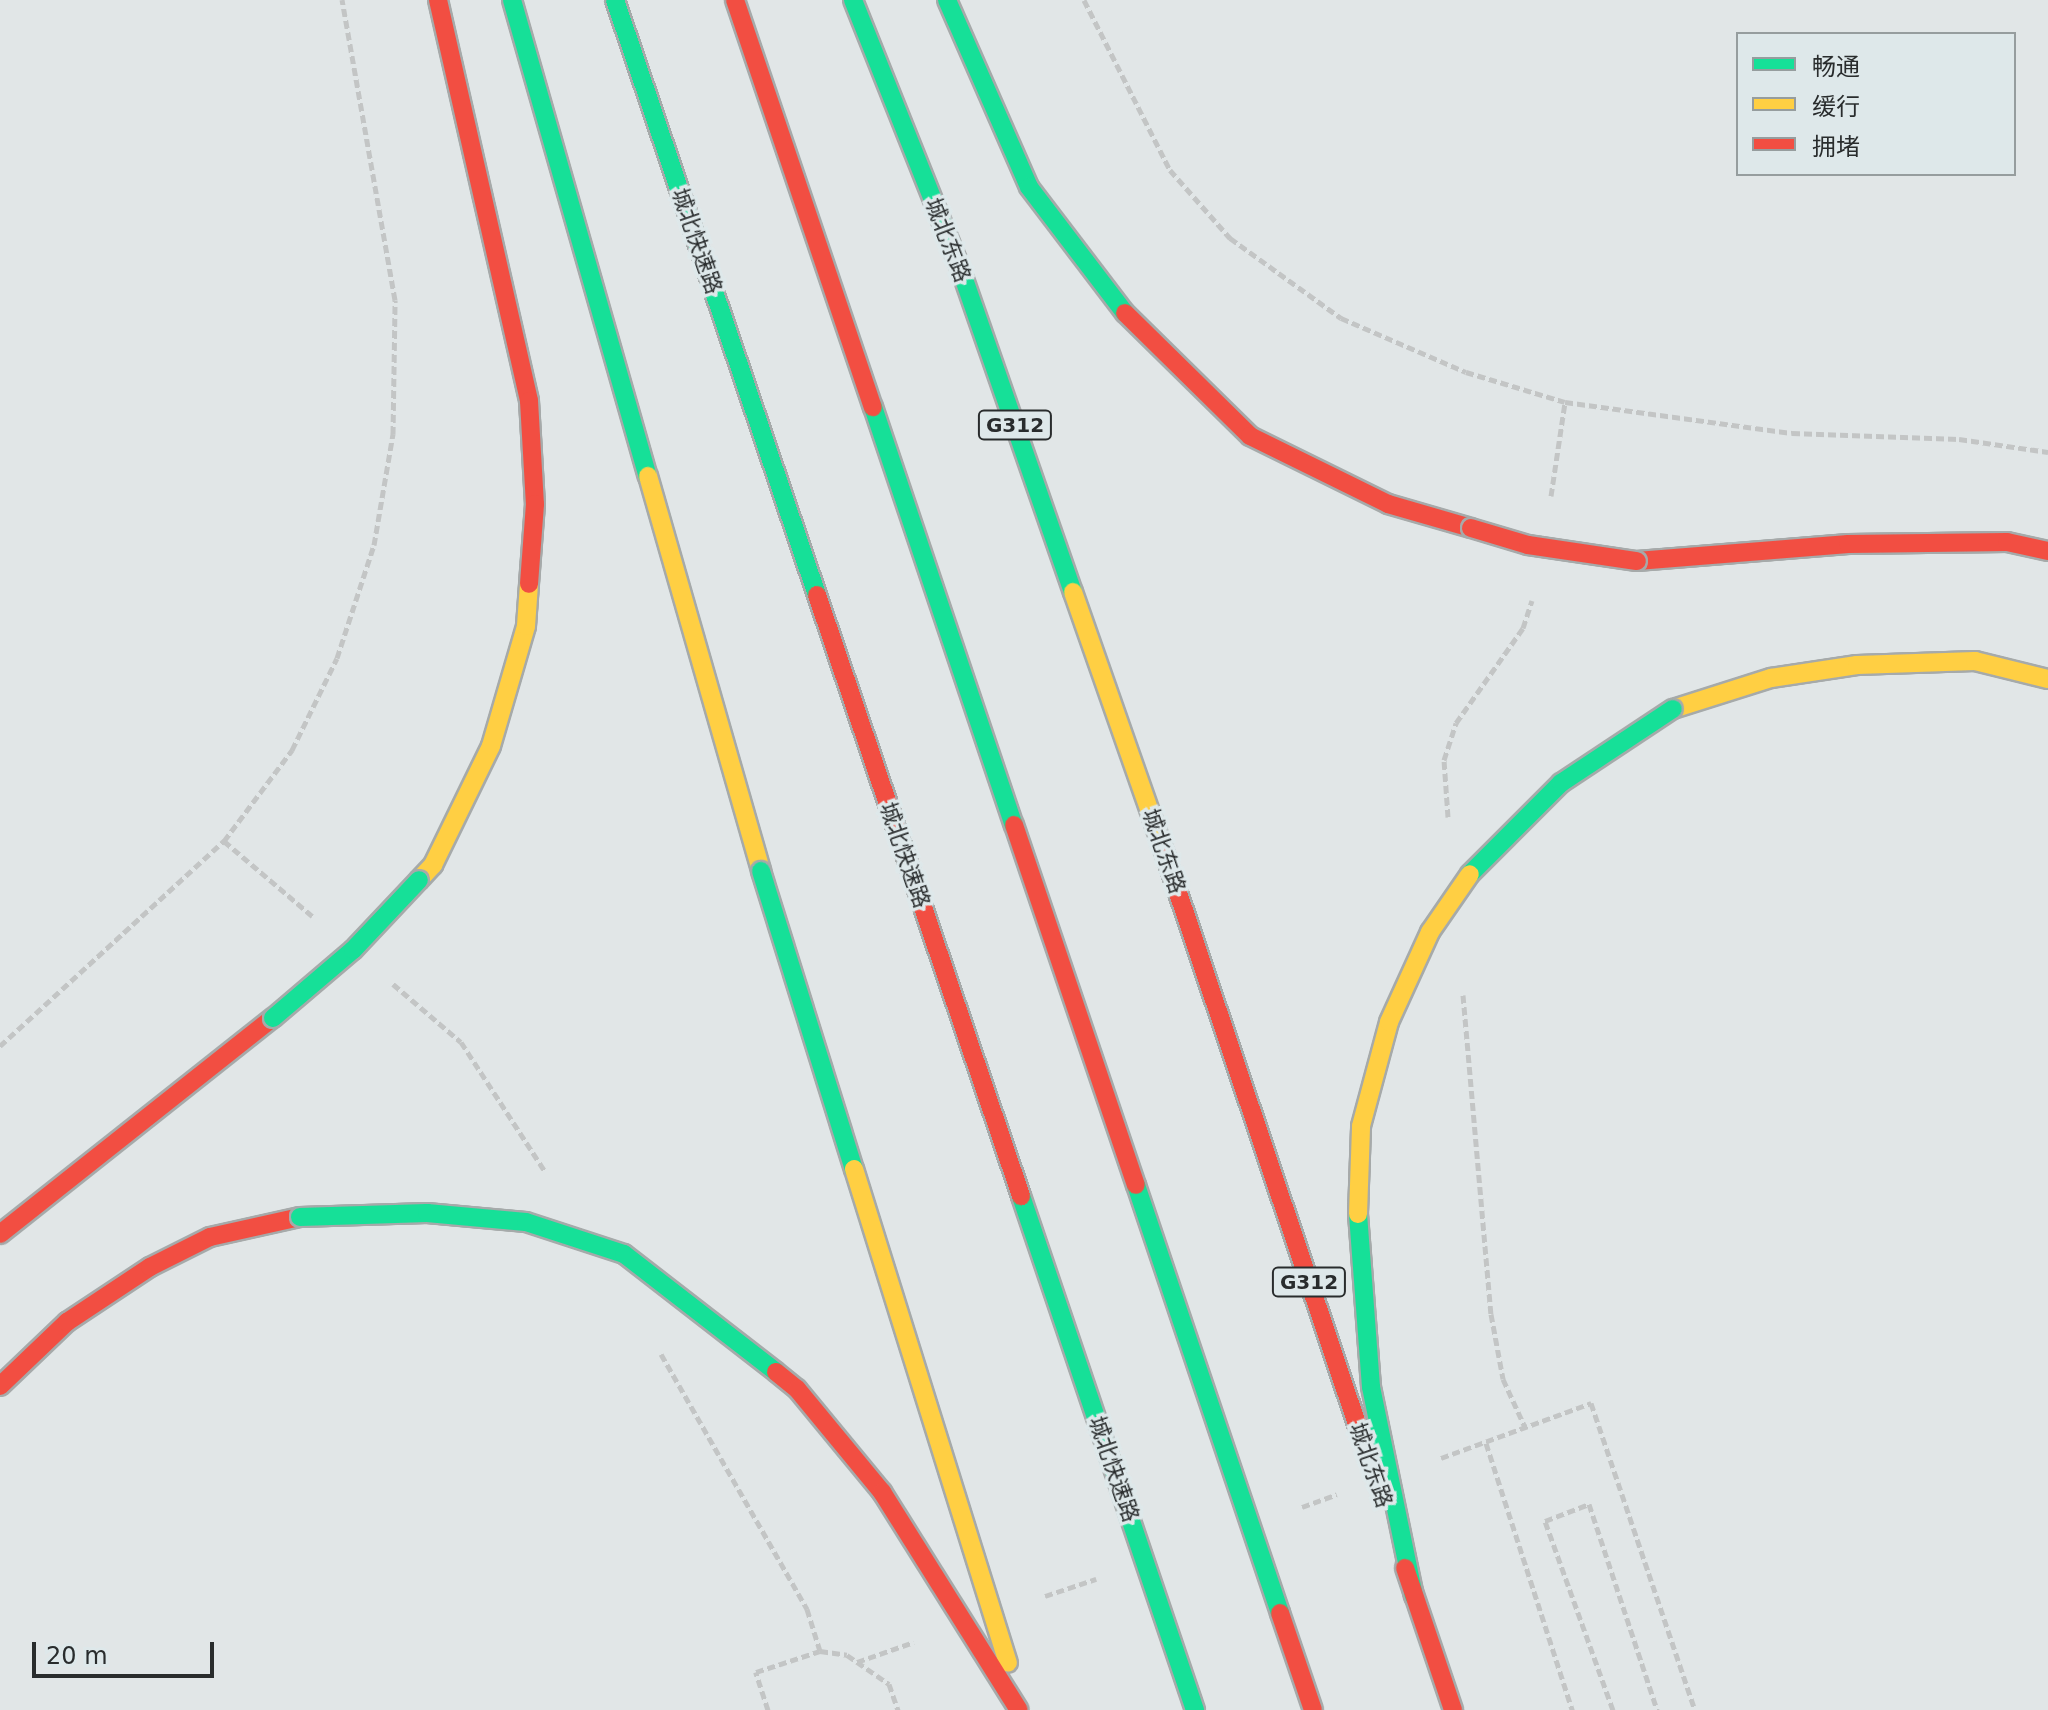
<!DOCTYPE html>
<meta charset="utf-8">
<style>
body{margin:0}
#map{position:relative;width:2048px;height:1710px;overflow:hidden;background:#e1e6e7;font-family:"DejaVu Sans","Noto Sans SC",sans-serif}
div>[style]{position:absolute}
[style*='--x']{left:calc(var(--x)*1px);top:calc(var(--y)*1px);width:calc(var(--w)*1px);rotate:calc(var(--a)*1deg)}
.path>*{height:5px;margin-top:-2.5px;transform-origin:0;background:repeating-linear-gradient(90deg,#c3c5c5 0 8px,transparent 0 12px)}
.roads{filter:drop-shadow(2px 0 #a6aaaa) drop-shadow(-2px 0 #a6aaaa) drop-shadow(0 2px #a6aaaa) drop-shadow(0 -2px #a6aaaa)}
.fast>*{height:18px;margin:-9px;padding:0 9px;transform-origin:9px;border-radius:9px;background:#16e098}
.slow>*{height:18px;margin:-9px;padding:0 9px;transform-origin:9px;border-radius:9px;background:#ffcf43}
.jam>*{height:18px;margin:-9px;padding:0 9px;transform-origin:9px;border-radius:9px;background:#f24e42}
.bridges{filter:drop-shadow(2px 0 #a6aaaa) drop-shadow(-2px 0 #a6aaaa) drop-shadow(0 2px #a6aaaa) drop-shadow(0 -2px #a6aaaa)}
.fast-bridge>*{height:18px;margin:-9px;padding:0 9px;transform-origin:9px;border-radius:9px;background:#16e098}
.slow-bridge>*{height:18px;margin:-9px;padding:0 9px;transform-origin:9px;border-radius:9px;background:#ffcf43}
.jam-bridge>*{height:18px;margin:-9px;padding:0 9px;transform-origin:9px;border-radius:9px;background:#f24e42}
span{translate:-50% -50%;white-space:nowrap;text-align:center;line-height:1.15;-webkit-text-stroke:7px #dee8ea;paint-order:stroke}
.shield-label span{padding:2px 6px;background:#dee8ea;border:2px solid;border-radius:6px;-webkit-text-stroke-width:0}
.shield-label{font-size:20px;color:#292c2d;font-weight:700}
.street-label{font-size:22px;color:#292c2d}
.legend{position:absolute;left:1736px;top:32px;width:280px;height:144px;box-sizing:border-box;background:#dee8ea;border:2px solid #969d9e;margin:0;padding:10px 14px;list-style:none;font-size:24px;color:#292c2d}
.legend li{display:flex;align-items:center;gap:16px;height:40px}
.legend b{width:40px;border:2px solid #969d9e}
.scale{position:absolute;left:32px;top:1642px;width:182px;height:36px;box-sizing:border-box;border:4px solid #292c2d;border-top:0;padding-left:10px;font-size:24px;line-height:28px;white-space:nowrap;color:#292c2d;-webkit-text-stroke:6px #dee8ea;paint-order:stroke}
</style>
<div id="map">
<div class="path">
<div style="--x:1084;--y:0;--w:191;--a:63.2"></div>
<div style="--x:1170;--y:170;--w:91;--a:48.6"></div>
<div style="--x:1230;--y:238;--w:137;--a:35.8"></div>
<div style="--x:1341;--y:318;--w:136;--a:23.4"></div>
<div style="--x:1466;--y:372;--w:103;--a:16.9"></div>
<div style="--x:1565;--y:402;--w:229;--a:7.8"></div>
<div style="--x:1792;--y:433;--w:167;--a:2.1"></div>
<div style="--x:1959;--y:439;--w:90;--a:8.3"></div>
<div style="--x:1551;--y:496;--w:95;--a:-81.5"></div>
<div style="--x:1448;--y:817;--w:57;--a:-94"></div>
<div style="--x:1444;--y:760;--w:39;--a:-72"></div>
<div style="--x:1456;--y:723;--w:116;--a:-54.8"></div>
<div style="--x:1523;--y:628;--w:29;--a:-72"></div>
<div style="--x:224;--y:841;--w:116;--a:40.4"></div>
<div style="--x:393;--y:984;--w:89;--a:40.5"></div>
<div style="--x:461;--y:1042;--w:153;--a:57"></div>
<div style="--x:1463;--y:995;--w:320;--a:85"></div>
<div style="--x:1491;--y:1314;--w:66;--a:79.5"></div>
<div style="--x:1503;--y:1379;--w:53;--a:65.4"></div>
<div style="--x:0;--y:1046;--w:304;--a:-42.5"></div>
<div style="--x:224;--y:841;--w:114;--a:-53.2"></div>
<div style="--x:292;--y:750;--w:102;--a:-63.9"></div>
<div style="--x:337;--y:658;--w:119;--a:-71.9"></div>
<div style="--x:374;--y:545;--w:113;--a:-80.3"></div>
<div style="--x:393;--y:434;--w:134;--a:-89.1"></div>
<div style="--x:395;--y:300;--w:305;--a:-100"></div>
<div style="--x:661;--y:1354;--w:294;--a:60.2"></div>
<div style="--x:807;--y:1609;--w:44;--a:72.8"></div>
<div style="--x:1486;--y:1443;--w:281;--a:72.1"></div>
<div style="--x:1441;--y:1458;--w:160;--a:-20.1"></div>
<div style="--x:1591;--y:1403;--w:324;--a:71.3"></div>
<div style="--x:1302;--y:1507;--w:37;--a:-20"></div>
<div style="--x:1045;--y:1596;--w:54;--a:-18.4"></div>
<div style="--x:857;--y:1662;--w:60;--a:-19.3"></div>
<div style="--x:768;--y:1710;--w:40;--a:-108"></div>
<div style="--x:756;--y:1672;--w:67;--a:-18.2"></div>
<div style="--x:820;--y:1651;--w:27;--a:8"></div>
<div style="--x:847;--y:1655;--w:51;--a:34.6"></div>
<div style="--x:889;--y:1684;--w:28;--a:71"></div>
<div style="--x:1613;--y:1710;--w:201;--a:-109.8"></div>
<div style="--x:1545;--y:1521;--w:47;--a:-21.1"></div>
<div style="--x:1589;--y:1504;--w:217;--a:71.7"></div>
</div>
<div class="roads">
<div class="fast">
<div style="--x:512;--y:0;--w:495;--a:74.1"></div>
<div style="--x:853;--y:0;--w:282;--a:68.2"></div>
<div style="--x:958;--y:262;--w:349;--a:70.8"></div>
<div style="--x:947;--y:0;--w:204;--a:66.3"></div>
<div style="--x:1029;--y:187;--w:158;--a:52.7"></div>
</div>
<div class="slow">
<div style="--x:648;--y:476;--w:411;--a:74"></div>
<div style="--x:1073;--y:592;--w:278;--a:70.7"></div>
<div style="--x:1673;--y:709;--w:103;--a:-17.6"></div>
<div style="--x:1771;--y:678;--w:87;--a:-8.6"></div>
<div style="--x:1857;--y:665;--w:118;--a:-1.9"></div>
<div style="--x:1975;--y:661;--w:75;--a:13.9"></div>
<div style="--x:419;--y:880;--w:21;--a:-47"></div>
<div style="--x:433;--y:865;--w:132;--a:-64"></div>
<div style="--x:491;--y:746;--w:125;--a:-73.7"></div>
<div style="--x:526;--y:626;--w:42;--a:-85.9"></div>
</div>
<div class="jam">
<div style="--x:438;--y:0;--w:411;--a:77.2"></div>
<div style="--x:529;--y:401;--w:103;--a:86.7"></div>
<div style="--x:535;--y:504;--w:80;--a:94.3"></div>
<div style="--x:1125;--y:313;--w:175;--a:44.5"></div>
<div style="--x:1250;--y:436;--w:154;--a:26.2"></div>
<div style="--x:1388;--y:504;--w:86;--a:16.1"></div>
<div style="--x:1637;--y:561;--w:212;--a:-4.6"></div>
<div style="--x:1848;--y:544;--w:159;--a:-0.7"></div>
<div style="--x:2007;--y:542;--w:42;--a:12.4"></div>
<div style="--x:0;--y:1234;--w:348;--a:-38.4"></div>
<div style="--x:0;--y:1386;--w:93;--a:-43.7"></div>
<div style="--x:67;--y:1322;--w:100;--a:-33.5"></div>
<div style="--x:150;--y:1267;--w:67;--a:-26.6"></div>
<div style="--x:210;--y:1237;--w:92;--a:-12.5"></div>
</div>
</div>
<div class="bridges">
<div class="fast-bridge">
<div style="--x:615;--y:0;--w:628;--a:71.25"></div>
<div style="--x:873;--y:407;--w:441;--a:71.4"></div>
<div style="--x:761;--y:871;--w:312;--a:72.7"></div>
<div style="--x:1470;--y:874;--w:129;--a:-45"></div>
<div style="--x:1561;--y:783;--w:134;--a:-33.5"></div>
<div style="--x:273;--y:1018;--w:105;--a:-40.4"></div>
<div style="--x:353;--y:950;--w:96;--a:-46.7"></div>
<div style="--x:1136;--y:1185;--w:452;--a:71.4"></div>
<div style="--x:1021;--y:1196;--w:543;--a:71.3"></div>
<div style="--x:1358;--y:1214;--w:173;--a:85.7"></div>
<div style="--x:1371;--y:1387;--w:213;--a:78.4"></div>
<div style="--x:300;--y:1217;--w:127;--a:-1.8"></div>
<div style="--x:427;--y:1213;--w:99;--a:5.2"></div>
<div style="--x:526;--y:1222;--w:103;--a:18.1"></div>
<div style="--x:624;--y:1254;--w:192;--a:37.8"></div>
</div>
<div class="slow-bridge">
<div style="--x:854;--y:1169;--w:517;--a:72.69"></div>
<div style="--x:1358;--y:1214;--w:88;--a:-88"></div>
<div style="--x:1361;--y:1126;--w:108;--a:-74.9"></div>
<div style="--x:1389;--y:1022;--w:99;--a:-65.5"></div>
<div style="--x:1430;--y:932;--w:70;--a:-55.4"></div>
</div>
<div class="jam-bridge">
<div style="--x:735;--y:0;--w:430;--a:71.3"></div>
<div style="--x:1471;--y:528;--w:59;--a:16.6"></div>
<div style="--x:1528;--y:545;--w:110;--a:8.4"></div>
<div style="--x:817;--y:595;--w:635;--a:71.25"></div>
<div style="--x:1014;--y:825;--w:380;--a:71.3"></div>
<div style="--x:1165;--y:854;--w:605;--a:71.39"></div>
<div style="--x:776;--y:1372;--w:27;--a:39"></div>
<div style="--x:797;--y:1389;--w:134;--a:50.5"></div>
<div style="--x:882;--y:1492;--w:257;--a:57.9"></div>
<div style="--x:1405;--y:1568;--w:150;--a:71.3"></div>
<div style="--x:1280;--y:1613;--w:102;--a:71.2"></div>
</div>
</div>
<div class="shield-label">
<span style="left:1015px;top:425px">G312</span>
<span style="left:1309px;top:1282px">G312</span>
</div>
<div class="street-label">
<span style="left:948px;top:240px;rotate:69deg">城北东路</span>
<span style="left:697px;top:241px;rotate:71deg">城北快速路</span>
<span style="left:1164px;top:851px;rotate:71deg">城北东路</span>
<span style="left:905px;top:855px;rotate:71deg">城北快速路</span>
<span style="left:1371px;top:1465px;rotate:71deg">城北东路</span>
<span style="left:1114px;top:1469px;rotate:71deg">城北快速路</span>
</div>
<ul class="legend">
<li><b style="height:10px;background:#16e098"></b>畅通</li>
<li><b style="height:10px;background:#ffcf43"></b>缓行</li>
<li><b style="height:10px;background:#f24e42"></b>拥堵</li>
</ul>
<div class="scale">20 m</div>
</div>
